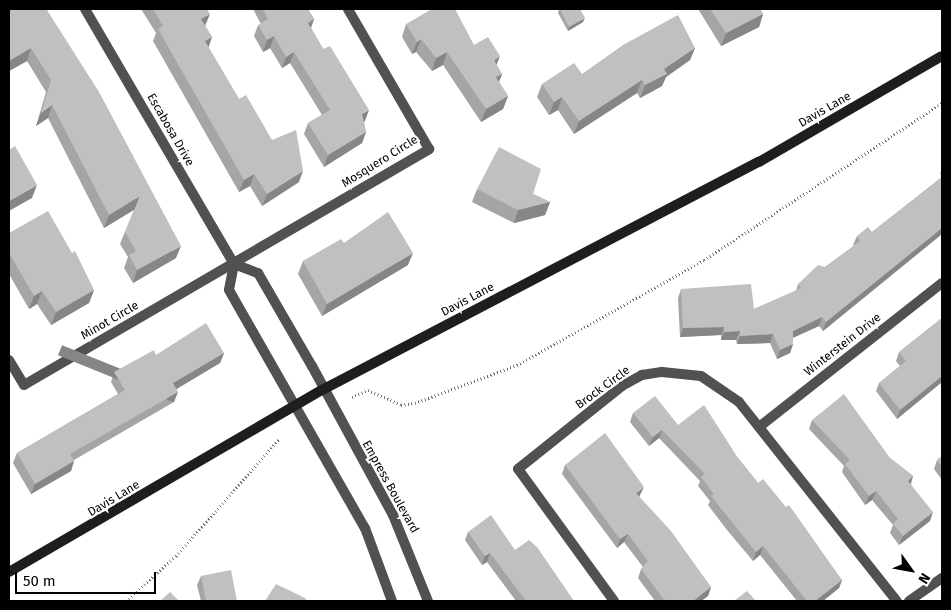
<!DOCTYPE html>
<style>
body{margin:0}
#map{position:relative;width:951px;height:610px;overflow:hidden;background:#fff;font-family:"Fira Sans",sans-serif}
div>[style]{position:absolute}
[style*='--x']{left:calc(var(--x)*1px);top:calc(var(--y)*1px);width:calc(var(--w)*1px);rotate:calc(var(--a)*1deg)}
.path>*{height:3px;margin-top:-1.5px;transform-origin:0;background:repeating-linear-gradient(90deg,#737373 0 1px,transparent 0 3.5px)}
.street>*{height:10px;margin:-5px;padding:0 5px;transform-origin:5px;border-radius:5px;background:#515151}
.secondary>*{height:10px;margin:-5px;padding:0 5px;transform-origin:5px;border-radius:5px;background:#1e1e1e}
.wall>*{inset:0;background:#a5a5a5}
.shaded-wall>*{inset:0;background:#868686;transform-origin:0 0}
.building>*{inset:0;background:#c0c0c0}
span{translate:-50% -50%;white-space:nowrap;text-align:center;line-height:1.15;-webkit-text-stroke:4.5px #fff;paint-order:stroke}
.street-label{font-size:12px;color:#000}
.frame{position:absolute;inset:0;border:10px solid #000;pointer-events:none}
.north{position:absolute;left:886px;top:545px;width:50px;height:50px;-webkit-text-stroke:4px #fff;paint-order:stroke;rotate:122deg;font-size:14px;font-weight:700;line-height:20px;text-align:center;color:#000}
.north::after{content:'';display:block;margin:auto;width:18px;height:22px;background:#000;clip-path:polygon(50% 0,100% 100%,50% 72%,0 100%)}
.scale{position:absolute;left:15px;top:572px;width:141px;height:22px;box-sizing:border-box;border:2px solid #000;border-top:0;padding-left:6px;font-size:15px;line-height:18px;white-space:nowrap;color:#000;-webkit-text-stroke:4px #fff;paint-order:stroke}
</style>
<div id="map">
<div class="path">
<div style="--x:352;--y:397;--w:17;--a:-24"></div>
<div style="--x:368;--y:390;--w:36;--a:24"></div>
<div style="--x:401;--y:405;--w:14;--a:-8"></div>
<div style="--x:415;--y:403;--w:109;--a:-20.4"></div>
<div style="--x:517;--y:365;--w:214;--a:-29.3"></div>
<div style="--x:704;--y:260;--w:285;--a:-33.4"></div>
<div style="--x:126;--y:601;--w:67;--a:-42"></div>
<div style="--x:176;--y:556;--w:157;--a:-48.6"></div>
</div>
<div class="street">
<div style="--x:85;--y:9;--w:295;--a:59.7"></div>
<div style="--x:234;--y:264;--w:26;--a:21"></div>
<div style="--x:258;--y:273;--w:108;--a:59.9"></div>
<div style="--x:312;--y:366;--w:170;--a:61.5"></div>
<div style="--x:393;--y:515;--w:93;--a:67.9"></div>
<div style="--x:234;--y:264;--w:26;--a:101"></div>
<div style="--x:229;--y:290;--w:274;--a:60.3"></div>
<div style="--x:365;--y:528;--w:78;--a:69.7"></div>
<div style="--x:9;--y:360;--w:29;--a:59"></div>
<div style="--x:24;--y:385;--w:469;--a:-30.2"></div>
<div style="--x:429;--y:149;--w:162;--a:-120.1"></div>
<div style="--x:759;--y:427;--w:233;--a:-38.2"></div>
<div style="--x:614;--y:601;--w:163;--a:-126"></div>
<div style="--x:518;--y:469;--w:133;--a:-38.6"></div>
<div style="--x:622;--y:386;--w:23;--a:-29"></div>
<div style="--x:642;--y:375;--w:20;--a:-9"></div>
<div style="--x:662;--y:372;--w:39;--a:6"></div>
<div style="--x:701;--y:376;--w:46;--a:34.4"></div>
<div style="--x:739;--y:402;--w:254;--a:51.6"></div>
<div style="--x:909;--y:601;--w:40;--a:-34.9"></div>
</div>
<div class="secondary">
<div style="--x:9;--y:572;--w:364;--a:-30.2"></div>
<div style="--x:324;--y:389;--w:491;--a:-27.6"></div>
<div style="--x:759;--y:162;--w:211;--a:-30.1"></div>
</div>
<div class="wall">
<div style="clip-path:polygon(9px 9px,176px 258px,133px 283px,124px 268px,128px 257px,120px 244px,134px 210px,104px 228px,48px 118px,36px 126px,46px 92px,27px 61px,9px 71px)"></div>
<div style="clip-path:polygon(141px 9px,207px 9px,205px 26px,212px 37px,208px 47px,239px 99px,272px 140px,299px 182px,262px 206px,250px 186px,239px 192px,153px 41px,156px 33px)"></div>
<div style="clip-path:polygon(253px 9px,308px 9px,314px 19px,311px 28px,365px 121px,364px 122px,366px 132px,362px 143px,324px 167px,304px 134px,308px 123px,322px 115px,290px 63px,282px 68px,270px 48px,263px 52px,254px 36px,258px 25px,261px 24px)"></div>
<div style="clip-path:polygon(559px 9px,583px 22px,568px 31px,558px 13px)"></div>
<div style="clip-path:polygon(698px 9px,760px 9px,763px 14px,759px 27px,721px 46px)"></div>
<div style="clip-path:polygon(406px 24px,474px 45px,496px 65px,502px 74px,499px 82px,508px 96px,503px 109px,481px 122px,443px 65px,432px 71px,416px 52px,412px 54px,402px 37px)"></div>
<div style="clip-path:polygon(695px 48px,690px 60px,666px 77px,662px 86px,640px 98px,637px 93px,574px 134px,558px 110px,549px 115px,537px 97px,542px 84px)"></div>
<div style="clip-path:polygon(942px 168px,942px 176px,940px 174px)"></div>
<div style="clip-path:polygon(942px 177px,942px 234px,823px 331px,819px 326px,793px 338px,793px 344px,790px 353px,777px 359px,770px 343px,737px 344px,736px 340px,721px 340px,721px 335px,680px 337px,678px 298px,681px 289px,754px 309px,796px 291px,798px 284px,825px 267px,854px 246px,853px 245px,857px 236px,872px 232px)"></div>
<div style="clip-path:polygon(477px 189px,533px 194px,550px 202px,545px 215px,514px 223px,472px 202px)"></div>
<div style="clip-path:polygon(9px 233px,94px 290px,89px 303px,51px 325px,37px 304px,29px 309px,9px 274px)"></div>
<div style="clip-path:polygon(344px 243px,408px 265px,322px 316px,298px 274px,303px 261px)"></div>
<div style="clip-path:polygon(942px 318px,942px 382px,897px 419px,876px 391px,879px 383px,900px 366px,896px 361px,899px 352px)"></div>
<div style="clip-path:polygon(224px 353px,220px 363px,177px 389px,174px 402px,74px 460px,74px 461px,71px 471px,31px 494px,13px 463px,17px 453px,118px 394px,111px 382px,114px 372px,156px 355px)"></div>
<div style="clip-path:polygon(633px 413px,678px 425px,738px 458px,758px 483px,842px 580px,839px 588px,823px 601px,797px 601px,760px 555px,753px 561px,727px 530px,708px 505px,710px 501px,698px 486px,700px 481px,659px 438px,649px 446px,630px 422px)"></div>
<div style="clip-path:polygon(812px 420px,890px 458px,913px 476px,911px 484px,930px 521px,899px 545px,890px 533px,893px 525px,872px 500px,865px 505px,842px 472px,844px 466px,809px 429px)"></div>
<div style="clip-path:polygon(942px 456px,942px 480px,934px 469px,937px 460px)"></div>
<div style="clip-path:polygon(565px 465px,640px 495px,639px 497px,711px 587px,708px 596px,701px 601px,655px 601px,638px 578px,641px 569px,643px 567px,624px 542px,617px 548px,562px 474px)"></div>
<div style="clip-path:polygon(468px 532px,515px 550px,574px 601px,516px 601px,487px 562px,482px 565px,465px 540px)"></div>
<div style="clip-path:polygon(201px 576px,237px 601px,201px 601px,197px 585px)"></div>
</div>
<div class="shaded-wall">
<div style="clip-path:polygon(210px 14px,205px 26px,201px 19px)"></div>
<div style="clip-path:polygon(763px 14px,759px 27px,721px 46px,726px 33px)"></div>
<div style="clip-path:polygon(585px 18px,583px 22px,568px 31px,569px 27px)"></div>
<div style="clip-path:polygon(314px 19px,310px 30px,308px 23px)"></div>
<div style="clip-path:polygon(274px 36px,270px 48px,263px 52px,267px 40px)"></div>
<div style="clip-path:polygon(212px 37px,208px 49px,205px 41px)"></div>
<div style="clip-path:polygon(421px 39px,416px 52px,412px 54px,417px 42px)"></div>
<div style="clip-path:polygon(31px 48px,27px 61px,9px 71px,9px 61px)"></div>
<div style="clip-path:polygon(695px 48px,690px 60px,666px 77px,662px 86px,640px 98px,645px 85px,664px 69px)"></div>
<div style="clip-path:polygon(294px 52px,290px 63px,282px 68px,286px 57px)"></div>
<div style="clip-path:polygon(447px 52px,443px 65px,432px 71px,436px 58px)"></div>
<div style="clip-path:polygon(500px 56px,495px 69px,494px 60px)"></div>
<div style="clip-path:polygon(502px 74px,497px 87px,496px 77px)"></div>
<div style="clip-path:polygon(642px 80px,637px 93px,574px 134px,579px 121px)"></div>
<div style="clip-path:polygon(508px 96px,503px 109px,481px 122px,486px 109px)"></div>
<div style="clip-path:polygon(562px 97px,558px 110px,549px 115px,554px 102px)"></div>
<div style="clip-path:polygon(52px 105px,48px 118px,36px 126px,41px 113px)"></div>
<div style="clip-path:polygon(369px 110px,365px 121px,358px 126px,362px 114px)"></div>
<div style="clip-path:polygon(366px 132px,362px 143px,324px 167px,328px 155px)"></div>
<div style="clip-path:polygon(303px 171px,299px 182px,262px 206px,267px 194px)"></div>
<div style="clip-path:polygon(254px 174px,250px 186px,239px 192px,244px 180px)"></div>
<div style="clip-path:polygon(37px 185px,32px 198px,9px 211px,9px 201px)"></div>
<div style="clip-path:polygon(140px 196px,135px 209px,104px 228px,109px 215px)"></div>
<div style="clip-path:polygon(550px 202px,545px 215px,514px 223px,518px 210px)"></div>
<div style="clip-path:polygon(942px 228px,942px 234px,823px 331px,826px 322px)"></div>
<div style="clip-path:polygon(181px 246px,176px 258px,133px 283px,137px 270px)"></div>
<div style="clip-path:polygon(413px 253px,408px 265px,322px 316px,327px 304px)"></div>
<div style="clip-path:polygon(94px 290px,89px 303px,51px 325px,56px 312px)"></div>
<div style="clip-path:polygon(42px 291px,37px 304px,29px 309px,34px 296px)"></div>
<div style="clip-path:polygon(822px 317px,819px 326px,790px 339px,793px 331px)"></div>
<div style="clip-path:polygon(724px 327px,721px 335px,680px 337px,683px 328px)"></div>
<div style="clip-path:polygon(740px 331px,736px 340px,721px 340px,724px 332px)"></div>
<div style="clip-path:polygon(773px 334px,770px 343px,737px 344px,740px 336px)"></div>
<div style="clip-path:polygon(793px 344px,790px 353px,777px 359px,780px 350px)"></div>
<div style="clip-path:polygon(224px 353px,220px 363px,169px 393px,173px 383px)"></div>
<div style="clip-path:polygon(942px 376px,942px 382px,897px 419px,900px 410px)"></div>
<div style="left:178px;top:392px;width:11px;height:125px;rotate:112deg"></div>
<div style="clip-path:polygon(662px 430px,659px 438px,649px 446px,653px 437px)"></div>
<div style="clip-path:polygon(74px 461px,71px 471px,31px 494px,35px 484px)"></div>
<div style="clip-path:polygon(913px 476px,910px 485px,908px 481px)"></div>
<div style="clip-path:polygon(644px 487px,640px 495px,633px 502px,636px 493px)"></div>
<div style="clip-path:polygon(876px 491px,872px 500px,865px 505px,869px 496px)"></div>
<div style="clip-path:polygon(933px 512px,930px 521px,899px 545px,903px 536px)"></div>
<div style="clip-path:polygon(628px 534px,624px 542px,617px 548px,620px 539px)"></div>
<div style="clip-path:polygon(763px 546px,760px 555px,753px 561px,756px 552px)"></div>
<div style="clip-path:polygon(490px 553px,487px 562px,482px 565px,485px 556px)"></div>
<div style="clip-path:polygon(842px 580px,839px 588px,823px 601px,815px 601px)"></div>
<div style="clip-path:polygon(711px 587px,708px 596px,701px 601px,694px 601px)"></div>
</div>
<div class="building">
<div style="clip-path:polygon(9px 9px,38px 9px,39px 10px,47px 10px,99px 92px,181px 246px,137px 270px,129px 255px,136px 251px,125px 232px,140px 196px,109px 215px,52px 105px,41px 113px,51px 80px,31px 48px,9px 61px)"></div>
<div style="clip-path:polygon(153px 9px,207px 9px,210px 14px,201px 19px,212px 37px,205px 41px,239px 99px,246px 95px,272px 140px,296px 130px,303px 171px,267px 194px,254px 174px,244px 180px,158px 29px,163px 26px)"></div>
<div style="clip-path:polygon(263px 9px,308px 9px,314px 19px,308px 23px,323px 49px,330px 46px,369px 110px,362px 114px,366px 132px,328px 155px,308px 123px,330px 110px,294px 52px,286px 57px,274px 36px,267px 40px,258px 25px,268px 19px)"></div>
<div style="clip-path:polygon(432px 9px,455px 9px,474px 45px,488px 37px,500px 56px,494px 60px,502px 74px,496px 77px,508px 96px,486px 109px,447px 52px,436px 58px,421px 39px,417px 42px,406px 24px)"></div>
<div style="clip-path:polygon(560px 9px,580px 9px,585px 18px,569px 27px)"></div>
<div style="clip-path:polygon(710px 9px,760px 9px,763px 14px,726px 33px)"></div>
<div style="clip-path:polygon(678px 15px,695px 48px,664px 69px,667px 74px,645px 85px,642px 80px,579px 121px,562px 97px,554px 102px,542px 84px,574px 63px,582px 74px,623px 45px)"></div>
<div style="clip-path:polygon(15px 146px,37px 185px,9px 201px,9px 150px)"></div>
<div style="clip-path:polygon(499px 147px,541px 169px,533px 194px,550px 202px,518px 210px,477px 189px)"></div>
<div style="clip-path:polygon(942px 177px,942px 228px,826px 322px,822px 317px,793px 331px,793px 344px,780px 350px,773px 334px,740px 336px,740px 331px,724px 332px,724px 327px,683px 328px,681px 289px,751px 284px,754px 309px,801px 288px,798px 284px,818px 265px,825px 267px,860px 241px,857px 236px,868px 227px,872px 232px)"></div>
<div style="clip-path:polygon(48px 211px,72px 253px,75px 251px,94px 290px,56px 312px,42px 291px,34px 296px,9px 253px,9px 233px)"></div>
<div style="clip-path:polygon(388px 212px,413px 253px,327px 304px,303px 261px,341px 239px,344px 243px)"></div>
<div style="clip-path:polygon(942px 318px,942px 376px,900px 410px,879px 383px,906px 361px,899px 352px)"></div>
<div style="clip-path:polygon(206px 323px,224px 353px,173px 383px,178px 392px,70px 454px,74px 461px,35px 484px,17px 453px,125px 390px,114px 372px,154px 350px,156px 355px)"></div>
<div style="clip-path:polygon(844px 394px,890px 458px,913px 476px,908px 481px,933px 512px,903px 536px,893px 524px,898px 519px,876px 491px,869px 496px,845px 464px,850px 460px,812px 420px)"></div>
<div style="clip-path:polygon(655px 396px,678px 425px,704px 405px,738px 458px,758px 483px,763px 479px,786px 507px,789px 505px,842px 580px,815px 601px,807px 601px,763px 546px,756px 552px,711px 496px,714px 494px,701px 477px,705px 474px,662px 430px,653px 437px,633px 413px)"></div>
<div style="clip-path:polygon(605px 433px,644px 487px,636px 493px,671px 531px,711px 587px,694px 600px,694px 601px,665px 601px,641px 569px,648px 561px,628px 534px,620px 539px,565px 465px)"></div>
<div style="clip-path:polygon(942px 456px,942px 467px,937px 460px)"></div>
<div style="clip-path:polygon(491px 515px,515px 550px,529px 540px,537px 547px,574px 601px,526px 601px,490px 553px,485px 556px,468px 532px)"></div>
<div style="clip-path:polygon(231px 570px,237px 601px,206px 601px,201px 576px)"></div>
<div style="clip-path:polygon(276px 584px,305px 598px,307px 601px,265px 601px)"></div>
<div style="clip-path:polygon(747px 591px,756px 601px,734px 601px)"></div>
<div style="clip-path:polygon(170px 592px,179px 601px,160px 601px)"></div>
</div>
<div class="street-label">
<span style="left:825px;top:110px;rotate:-30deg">Davis Lane</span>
<span style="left:170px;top:130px;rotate:60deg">Escabosa Drive</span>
<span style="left:380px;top:162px;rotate:-32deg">Mosquero Circle</span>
<span style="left:468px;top:300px;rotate:-28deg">Davis Lane</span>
<span style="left:110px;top:321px;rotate:-30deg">Minot Circle</span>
<span style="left:843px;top:345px;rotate:-38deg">Winterstein Drive</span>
<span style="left:603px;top:388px;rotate:-36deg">Brock Circle</span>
<span style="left:390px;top:487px;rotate:61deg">Empress Boulevard</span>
<span style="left:114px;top:499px;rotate:-31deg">Davis Lane</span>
</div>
<div class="frame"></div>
<div class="north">N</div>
<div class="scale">50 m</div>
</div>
